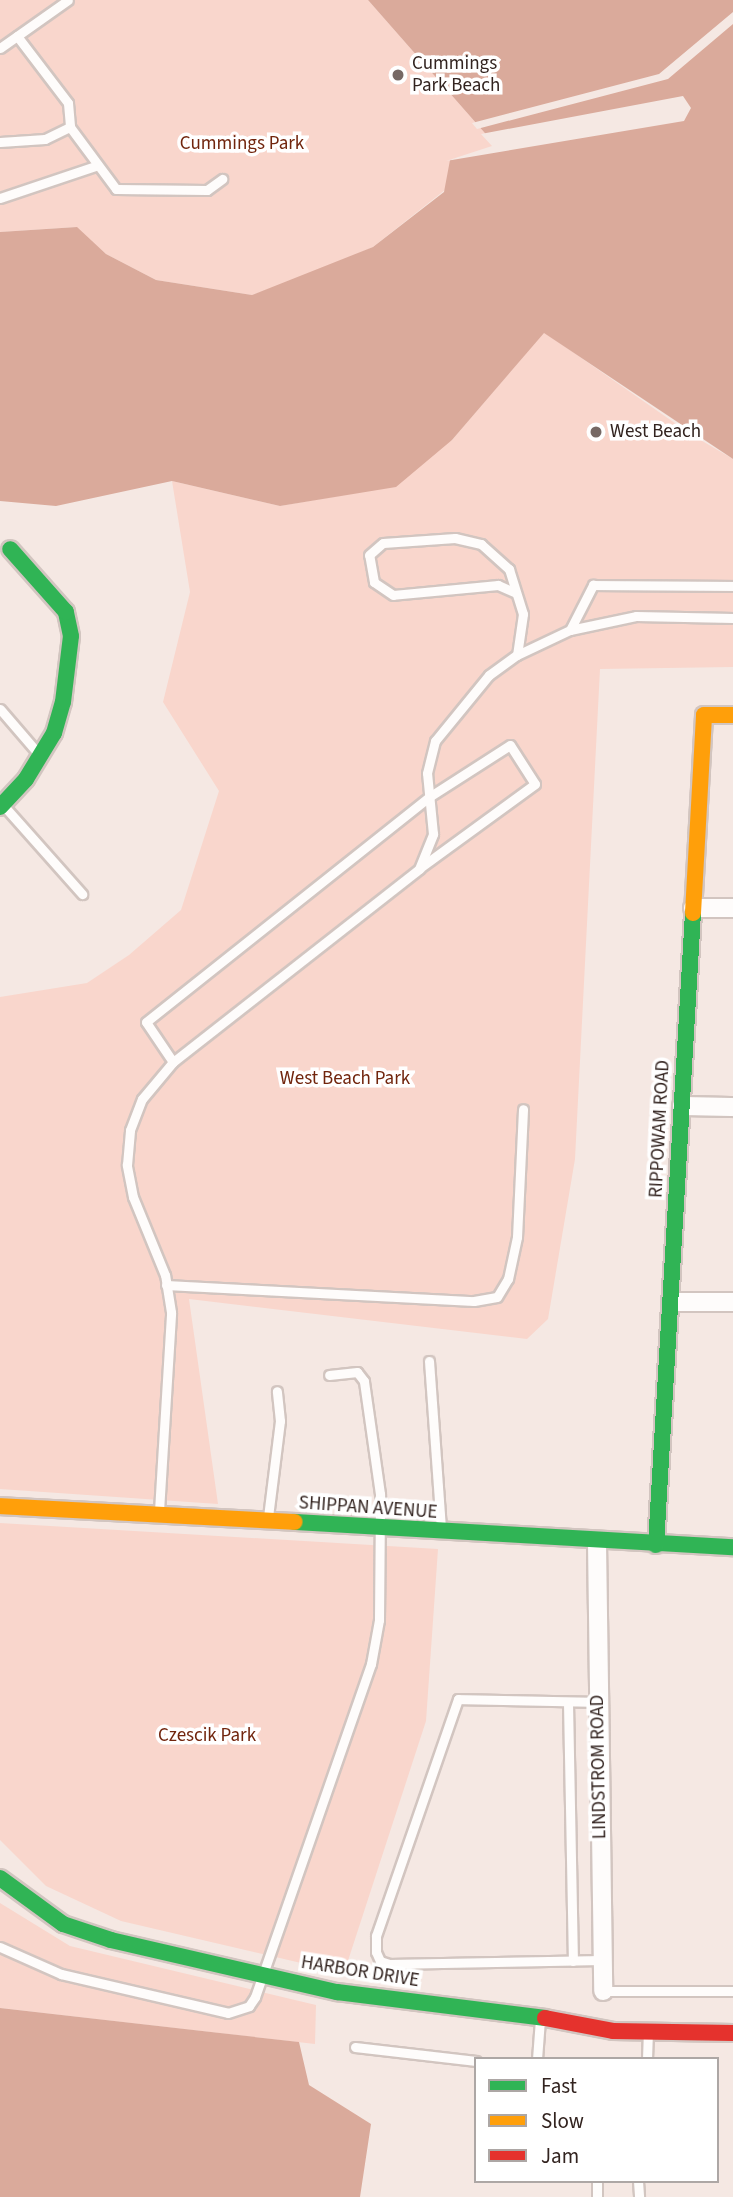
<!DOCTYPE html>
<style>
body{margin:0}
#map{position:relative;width:733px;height:2197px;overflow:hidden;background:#f5e8e3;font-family:"Source Sans 3",sans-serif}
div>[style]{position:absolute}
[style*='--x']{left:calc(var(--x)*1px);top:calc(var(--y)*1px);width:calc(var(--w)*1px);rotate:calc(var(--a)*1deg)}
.green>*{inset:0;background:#f9d6cc}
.water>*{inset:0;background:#daaa9b}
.pier>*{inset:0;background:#f5e8e3}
.roads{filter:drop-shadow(2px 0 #d2c5c0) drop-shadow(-2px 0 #d2c5c0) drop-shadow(0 2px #d2c5c0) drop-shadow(0 -2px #d2c5c0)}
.lane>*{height:9px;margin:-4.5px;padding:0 4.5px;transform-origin:4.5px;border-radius:4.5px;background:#fefcfb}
.street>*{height:18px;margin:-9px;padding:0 9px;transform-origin:9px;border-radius:9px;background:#fefcfb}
.fast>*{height:16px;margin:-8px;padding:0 8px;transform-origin:8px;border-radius:8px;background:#30b455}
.slow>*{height:16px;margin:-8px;padding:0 8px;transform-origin:8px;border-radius:8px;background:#ff9f0a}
.jam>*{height:16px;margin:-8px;padding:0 8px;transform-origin:8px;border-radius:8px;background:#e5322d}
.dots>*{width:19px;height:19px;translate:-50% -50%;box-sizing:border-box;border:4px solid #fff;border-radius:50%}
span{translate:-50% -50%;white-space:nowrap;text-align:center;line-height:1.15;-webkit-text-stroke:7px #fff;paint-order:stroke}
.poi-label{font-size:19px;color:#32231f}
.left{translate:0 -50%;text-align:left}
.park-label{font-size:19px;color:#71250d}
.street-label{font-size:19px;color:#32231f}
.legend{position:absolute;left:474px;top:2057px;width:245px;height:126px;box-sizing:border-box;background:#fff;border:2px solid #ada7a5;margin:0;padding:9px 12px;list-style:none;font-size:21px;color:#32231f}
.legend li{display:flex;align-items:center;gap:14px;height:35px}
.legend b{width:35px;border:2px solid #ada7a5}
</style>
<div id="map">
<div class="green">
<div style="clip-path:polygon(0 0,368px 0,498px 148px,373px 247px,306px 277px,252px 295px,156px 280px,106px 254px,76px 227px,0 232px)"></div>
<div style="clip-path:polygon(544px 332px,692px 435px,733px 459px,733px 667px,600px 669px,575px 1159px,548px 1319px,527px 1339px,189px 1299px,218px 1504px,0 1489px,0 997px,87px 983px,129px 955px,181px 910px,219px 791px,163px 702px,190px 592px,172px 481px,280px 506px,337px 496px,452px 440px)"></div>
<div style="clip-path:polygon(0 1523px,438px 1549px,426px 1721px,344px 1973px,121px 1921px,46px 1886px,0 1840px)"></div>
<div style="clip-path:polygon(0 1903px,70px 1946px,316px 2005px,315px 2044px,0 2008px)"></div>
</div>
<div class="water">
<div style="clip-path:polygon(368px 0,733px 0,733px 459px,544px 333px,452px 440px,396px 487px,280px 506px,172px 481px,56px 506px,0 501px,0 232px,77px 227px,106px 254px,156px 280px,252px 295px,373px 247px,444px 192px,450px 160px,498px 148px)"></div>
<div style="clip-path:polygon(0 2008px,299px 2042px,309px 2085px,371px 2124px,360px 2197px,0 2197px)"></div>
</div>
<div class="pier">
<div style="clip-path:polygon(733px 12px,733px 24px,668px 79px,477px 129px,472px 123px,659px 74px)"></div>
<div style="clip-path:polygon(683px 96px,691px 108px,684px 121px,446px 161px,492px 146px,481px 134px)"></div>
</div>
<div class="roads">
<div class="lane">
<div style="--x:17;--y:36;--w:84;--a:52.7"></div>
<div style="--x:68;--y:103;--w:24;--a:85"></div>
<div style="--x:70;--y:127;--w:77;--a:53.4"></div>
<div style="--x:116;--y:189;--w:91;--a:0.6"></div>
<div style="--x:207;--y:190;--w:19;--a:-36"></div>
<div style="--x:0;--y:48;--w:83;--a:-35.2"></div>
<div style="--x:0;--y:142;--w:45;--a:-3.8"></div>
<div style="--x:45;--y:139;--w:28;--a:-26"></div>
<div style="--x:0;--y:198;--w:103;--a:-18.6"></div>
<div style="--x:516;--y:593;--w:20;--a:-156"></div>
<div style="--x:498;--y:585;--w:105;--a:174.6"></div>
<div style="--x:393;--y:595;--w:23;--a:-146"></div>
<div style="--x:374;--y:582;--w:27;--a:-100"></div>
<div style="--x:369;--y:555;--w:18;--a:-41"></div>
<div style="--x:383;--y:543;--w:72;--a:-4"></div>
<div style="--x:455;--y:538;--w:27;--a:13"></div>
<div style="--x:481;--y:544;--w:38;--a:42"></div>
<div style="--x:509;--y:569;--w:47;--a:72.7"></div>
<div style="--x:523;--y:614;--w:41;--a:98.3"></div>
<div style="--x:570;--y:630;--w:51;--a:-62.9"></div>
<div style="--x:593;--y:585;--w:140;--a:0.4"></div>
<div style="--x:0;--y:709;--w:57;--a:49.3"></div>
<div style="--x:4;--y:806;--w:118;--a:48.4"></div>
<div style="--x:173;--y:1062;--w:48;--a:-124"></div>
<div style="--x:146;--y:1022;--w:362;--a:-38.5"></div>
<div style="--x:429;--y:797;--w:96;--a:-32.7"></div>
<div style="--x:510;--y:745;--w:46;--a:57.3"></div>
<div style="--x:535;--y:784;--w:142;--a:143.9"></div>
<div style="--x:166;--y:1285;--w:308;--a:3"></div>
<div style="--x:474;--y:1301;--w:23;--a:-10"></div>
<div style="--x:497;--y:1297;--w:21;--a:-59"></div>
<div style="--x:508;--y:1279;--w:43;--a:-77.9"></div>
<div style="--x:517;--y:1237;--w:128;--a:-87.3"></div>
<div style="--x:429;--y:1361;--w:167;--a:85.9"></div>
<div style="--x:159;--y:1511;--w:199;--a:-86.5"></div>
<div style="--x:171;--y:1312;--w:37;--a:-99"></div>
<div style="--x:165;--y:1275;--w:84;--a:-112.3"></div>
<div style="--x:133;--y:1197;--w:33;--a:-101"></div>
<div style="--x:127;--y:1165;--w:35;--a:-85"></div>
<div style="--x:130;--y:1130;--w:33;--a:-69"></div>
<div style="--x:142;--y:1099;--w:48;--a:-50"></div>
<div style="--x:173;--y:1062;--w:313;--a:-38.1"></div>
<div style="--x:419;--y:869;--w:38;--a:-68"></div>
<div style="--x:433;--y:834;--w:61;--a:-95.6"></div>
<div style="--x:427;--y:773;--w:33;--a:-76"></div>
<div style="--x:435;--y:741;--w:85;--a:-50.7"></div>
<div style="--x:489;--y:675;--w:34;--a:-36"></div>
<div style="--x:517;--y:655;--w:59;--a:-25.3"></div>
<div style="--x:570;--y:630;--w:67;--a:-12"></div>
<div style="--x:636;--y:616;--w:97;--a:1.2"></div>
<div style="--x:268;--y:1517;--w:97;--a:-82.9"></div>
<div style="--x:280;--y:1421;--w:30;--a:-96"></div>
<div style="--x:597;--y:1702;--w:139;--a:-178.8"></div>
<div style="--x:458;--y:1699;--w:251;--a:109.1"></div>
<div style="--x:376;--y:1936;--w:16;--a:90"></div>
<div style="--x:376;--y:1952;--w:10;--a:66"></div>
<div style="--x:380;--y:1961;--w:9;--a:18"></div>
<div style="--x:389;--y:1964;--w:213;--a:-1.1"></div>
<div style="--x:568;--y:1703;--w:258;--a:88.9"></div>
<div style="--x:0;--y:1947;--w:67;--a:23.9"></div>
<div style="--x:61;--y:1974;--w:171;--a:13.1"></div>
<div style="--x:228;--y:2013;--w:22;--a:-18"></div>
<div style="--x:249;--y:2006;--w:11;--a:-56"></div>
<div style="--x:255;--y:1997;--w:353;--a:-70.8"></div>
<div style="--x:371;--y:1664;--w:45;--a:-79.7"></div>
<div style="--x:379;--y:1620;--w:126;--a:-89.5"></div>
<div style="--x:380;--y:1494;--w:114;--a:-98.1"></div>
<div style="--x:364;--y:1381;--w:11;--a:-128"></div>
<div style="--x:357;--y:1372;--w:28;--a:174"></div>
<div style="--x:603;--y:1991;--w:130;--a:0"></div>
<div style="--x:355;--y:2047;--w:122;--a:6.6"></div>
<div style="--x:537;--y:2059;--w:40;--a:-85.7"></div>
<div style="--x:647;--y:2059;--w:24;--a:-88"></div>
<div style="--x:597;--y:2181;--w:16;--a:90"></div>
<div style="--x:638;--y:2181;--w:16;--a:86"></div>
</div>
<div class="street">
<div style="--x:693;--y:908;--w:40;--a:0"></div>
<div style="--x:682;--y:1106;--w:51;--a:1.1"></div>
<div style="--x:672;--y:1302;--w:61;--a:0"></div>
<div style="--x:597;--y:1543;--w:448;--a:89.2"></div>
</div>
<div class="fast">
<div style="--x:0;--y:807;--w:38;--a:-47"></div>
<div style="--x:26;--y:779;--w:54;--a:-58.7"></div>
<div style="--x:54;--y:733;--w:32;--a:-74"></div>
<div style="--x:63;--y:702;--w:66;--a:-83.1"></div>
<div style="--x:71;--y:636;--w:25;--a:-102"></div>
<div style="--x:66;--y:612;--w:84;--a:-131.6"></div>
<div style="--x:295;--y:1522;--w:439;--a:3.3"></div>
<div style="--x:656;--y:1545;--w:633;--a:-86.65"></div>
<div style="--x:0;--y:1878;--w:78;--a:36.1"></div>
<div style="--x:63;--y:1924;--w:51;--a:18.4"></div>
<div style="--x:111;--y:1940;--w:232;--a:13"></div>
<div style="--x:337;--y:1992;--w:210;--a:7.1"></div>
</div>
<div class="slow">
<div style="--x:693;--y:913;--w:198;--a:-86.8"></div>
<div style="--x:704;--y:715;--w:29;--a:0"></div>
<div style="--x:0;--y:1506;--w:295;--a:3.1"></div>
</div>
<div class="jam">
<div style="--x:545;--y:2018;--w:69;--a:10.8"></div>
<div style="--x:613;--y:2031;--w:120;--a:1"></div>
</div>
</div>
<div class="dots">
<div style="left:398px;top:75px;background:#766864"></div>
<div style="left:596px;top:432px;background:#766864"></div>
</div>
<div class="poi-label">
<span class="left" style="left:412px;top:75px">Cummings<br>Park Beach</span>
<span class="left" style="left:610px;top:432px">West Beach</span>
</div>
<div class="park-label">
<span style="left:242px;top:144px">Cummings Park</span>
<span style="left:345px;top:1079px">West Beach Park</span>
<span style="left:207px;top:1736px">Czescik Park</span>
</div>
<div class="street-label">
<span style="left:660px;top:1129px;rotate:-87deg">RIPPOWAM ROAD</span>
<span style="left:368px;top:1508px;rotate:4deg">SHIPPAN AVENUE</span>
<span style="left:599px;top:1767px;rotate:-91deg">LINDSTROM ROAD</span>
<span style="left:360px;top:1972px;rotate:9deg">HARBOR DRIVE</span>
</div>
<ul class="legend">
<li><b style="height:9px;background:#30b455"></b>Fast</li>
<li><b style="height:9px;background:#ff9f0a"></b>Slow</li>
<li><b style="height:9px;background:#e5322d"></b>Jam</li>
</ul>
</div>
